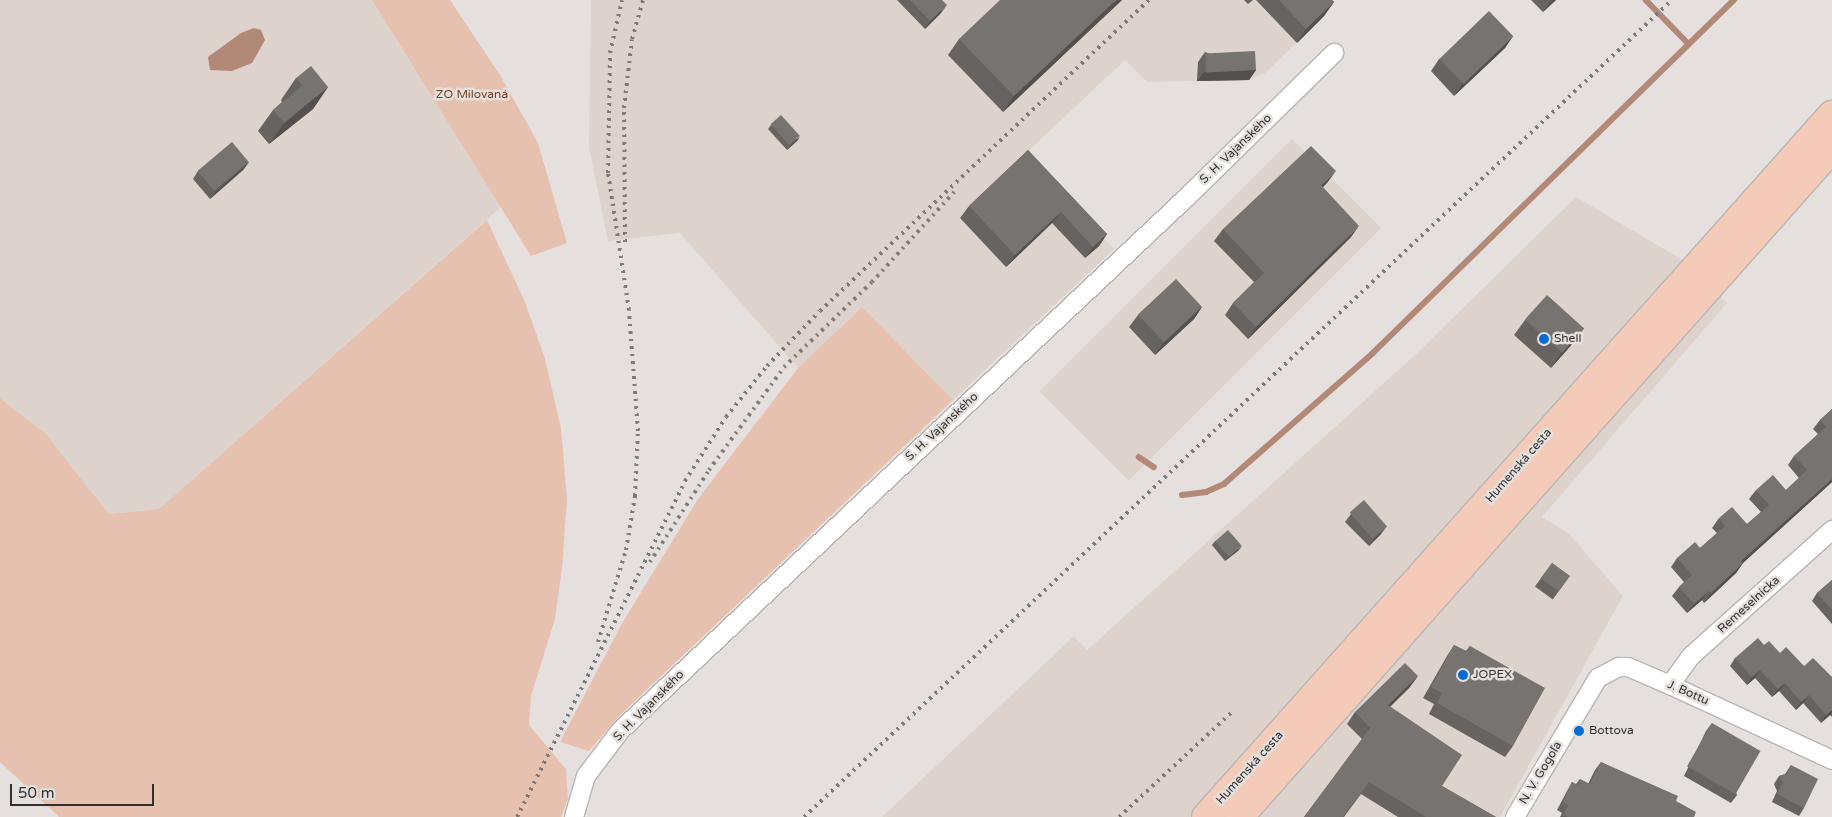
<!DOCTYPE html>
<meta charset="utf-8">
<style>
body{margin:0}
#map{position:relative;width:1832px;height:817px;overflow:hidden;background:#e5e0de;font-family:"Varela Round",sans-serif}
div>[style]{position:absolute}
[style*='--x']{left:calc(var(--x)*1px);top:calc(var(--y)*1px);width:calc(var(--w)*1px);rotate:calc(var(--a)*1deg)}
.built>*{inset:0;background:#ded2cc;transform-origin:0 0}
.green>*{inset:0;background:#e7c1b0}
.water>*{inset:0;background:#b28876}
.stream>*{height:5.5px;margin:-2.75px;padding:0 2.75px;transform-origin:2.75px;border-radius:2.75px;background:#b28876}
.roads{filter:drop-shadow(1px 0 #b9b5b3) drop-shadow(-1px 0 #b9b5b3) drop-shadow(0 1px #b9b5b3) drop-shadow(0 -1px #b9b5b3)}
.street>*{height:18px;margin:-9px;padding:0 9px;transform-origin:9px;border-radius:9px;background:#fff}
.primary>*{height:28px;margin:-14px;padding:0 14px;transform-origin:14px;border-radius:14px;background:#f4cab8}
.rail>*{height:4px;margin-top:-2px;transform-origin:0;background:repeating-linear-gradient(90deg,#7d7a79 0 2.5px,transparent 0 7.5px)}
.wall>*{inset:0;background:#666361;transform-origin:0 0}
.shaded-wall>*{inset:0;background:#53504f}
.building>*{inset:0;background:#777371;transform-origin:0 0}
.dots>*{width:14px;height:14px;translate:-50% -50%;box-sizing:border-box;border:2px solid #e5e0de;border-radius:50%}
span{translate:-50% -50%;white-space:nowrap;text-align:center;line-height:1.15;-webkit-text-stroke:5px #e5e0de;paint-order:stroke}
.park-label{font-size:12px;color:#743c21}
.street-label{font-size:12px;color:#32302f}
.poi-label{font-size:12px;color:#32302f}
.left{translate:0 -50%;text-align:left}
.scale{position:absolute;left:10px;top:784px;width:144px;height:22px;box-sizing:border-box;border:2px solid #32302f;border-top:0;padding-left:6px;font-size:15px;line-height:18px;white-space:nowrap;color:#32302f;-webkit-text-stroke:4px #e5e0de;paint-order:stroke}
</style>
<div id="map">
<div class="built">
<div style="clip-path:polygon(0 0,372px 0,501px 207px,159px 509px,109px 514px,46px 434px,0 398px)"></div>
<div style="clip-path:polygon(591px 0,1309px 0,1324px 16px,1265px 73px,1249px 80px,1147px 82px,1125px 60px,1022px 157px,1114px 249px,953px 400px,862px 307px,798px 368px,680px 233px,608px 241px,589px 148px)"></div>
<div style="left:1292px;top:139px;width:126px;height:357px;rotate:45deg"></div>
<div style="clip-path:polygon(1576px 197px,1686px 262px,1727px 303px,1542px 517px,1569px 534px,1623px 596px,1500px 817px,882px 817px,1074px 636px,1087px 650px,1414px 356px)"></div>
</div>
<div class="green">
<div style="clip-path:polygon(372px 0,450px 0,500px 75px,538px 143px,567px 243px,531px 256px)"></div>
<div style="clip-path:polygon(487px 220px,525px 302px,545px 359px,561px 428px,567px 499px,562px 568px,555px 619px,531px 696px,529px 725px,566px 769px,568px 799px,561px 817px,59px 817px,0 762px,0 398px,46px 434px,109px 514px,159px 509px)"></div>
<div style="clip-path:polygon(862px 307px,953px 400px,619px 716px,589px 751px,560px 742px,621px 625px,698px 499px,798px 368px)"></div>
</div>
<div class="water">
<div style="clip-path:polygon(254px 28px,261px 30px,265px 40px,252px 63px,232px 71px,210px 70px,208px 57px,241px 33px)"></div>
</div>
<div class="stream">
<div style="--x:1646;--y:0;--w:60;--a:45.7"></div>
<div style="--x:1139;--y:457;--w:18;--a:34"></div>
<div style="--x:1182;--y:495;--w:24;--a:-7"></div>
<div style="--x:1206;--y:492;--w:20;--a:-24"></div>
<div style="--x:1224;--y:484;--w:198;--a:-41.3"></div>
<div style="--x:1373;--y:353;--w:505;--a:-44.36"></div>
</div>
<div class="roads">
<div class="street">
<div style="--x:1670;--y:685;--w:34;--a:-54"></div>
<div style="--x:1690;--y:657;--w:191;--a:-41.8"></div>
<div style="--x:574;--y:817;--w:43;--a:-73.7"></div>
<div style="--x:586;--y:776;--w:56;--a:-52.9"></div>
<div style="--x:620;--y:731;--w:776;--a:-43.28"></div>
<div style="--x:1185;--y:199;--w:209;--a:-44.4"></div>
<div style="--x:1515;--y:817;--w:162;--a:-59.2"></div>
<div style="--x:1598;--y:678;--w:24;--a:-28"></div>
<div style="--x:1619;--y:667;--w:9;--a:0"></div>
<div style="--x:1628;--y:667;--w:46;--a:23.2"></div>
<div style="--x:1670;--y:685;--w:179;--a:24.8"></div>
</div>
<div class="primary">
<div style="--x:1206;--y:817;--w:941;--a:-48.28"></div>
<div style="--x:1239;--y:817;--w:894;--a:-48.45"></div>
</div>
</div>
<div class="rail">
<div style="--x:625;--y:242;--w:134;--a:-90.4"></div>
<div style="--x:624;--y:108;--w:69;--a:-83.4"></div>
<div style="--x:632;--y:39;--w:41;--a:-74.2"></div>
<div style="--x:650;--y:562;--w:109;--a:-57.3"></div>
<div style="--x:709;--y:470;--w:127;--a:-53.9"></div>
<div style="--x:784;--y:367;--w:122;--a:-44"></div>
<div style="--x:872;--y:282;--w:123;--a:-47.6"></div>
<div style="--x:598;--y:642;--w:96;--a:-73.1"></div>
<div style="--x:626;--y:550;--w:55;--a:-80.5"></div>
<div style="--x:635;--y:496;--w:65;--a:-87.4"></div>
<div style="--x:638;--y:431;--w:121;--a:-94.3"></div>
<div style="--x:629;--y:310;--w:139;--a:-98.7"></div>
<div style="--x:608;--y:173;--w:120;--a:-89"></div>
<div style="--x:610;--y:53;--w:54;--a:-77.2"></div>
<div style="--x:517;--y:817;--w:376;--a:-63.4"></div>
<div style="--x:685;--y:481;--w:76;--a:-57.4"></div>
<div style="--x:726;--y:417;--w:65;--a:-51.2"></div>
<div style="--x:767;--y:366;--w:76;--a:-46.1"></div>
<div style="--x:820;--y:311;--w:453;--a:-43.4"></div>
<div style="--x:804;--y:817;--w:1192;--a:-43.27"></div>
<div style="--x:1119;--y:817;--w:153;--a:-42.9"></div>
</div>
<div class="wall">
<div style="clip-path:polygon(897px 0,942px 0,941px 13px,925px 29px)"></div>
<div style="clip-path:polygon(1122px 0,1003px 112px,948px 55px,959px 39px)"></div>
<div style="clip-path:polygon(1244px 0,1253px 0,1248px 4px)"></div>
<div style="clip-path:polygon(1256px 0,1332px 0,1334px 2px,1324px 16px,1297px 43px)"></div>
<div style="clip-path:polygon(1531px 0,1556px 0,1543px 12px)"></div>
<div style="clip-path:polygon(1513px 36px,1505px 48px,1454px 96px,1431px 71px,1439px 59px)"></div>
<div style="clip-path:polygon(1205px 52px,1256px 70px,1249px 80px,1197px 81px,1198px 62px)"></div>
<div style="clip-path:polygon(296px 78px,328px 87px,313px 109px,269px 144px,258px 131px,273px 110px,282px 102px,281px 100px)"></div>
<div style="clip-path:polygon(771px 125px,798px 140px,787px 150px,768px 129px)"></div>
<div style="clip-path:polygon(1028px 150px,1107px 234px,1099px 246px,1085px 258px,1052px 223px,1006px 267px,960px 218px,969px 206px)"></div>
<div style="clip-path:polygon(249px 162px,243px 170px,210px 199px,193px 179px,198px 171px)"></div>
<div style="clip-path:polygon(1327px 183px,1323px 187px,1351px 237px,1248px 339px,1225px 315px,1233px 303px,1254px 282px,1214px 241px,1223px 229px)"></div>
<div style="clip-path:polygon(1202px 307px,1194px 319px,1155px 355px,1129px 327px,1138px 315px)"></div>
<div style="clip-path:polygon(1525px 320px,1584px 328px,1573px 343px,1551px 368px,1514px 335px)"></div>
<div style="clip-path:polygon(1832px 409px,1832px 482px,1743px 563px,1736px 573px,1704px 603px,1702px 600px,1687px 613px,1672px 596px,1679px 587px,1684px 582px,1671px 567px,1677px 558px,1700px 548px,1717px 533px,1712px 528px,1719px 518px,1747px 524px,1761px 512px,1749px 499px,1756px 490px,1786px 490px,1799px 478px,1788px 465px,1794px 456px,1818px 434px,1813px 429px,1820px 420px)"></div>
<div style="clip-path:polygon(1351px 514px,1381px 534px,1369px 546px,1345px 522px)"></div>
<div style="clip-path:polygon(1215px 541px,1239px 550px,1225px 561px,1212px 545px)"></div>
<div style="left:1552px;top:563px;width:22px;height:29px;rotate:36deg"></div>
<div style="clip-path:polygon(1832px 580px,1832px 624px,1812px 601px,1817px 593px)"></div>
<div style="clip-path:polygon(1454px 645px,1466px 651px,1470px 646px,1513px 746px,1505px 757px,1429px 714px,1434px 704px,1423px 698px,1447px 656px)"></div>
<div style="clip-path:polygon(1764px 645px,1780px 653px,1804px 666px,1832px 677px,1832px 717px,1830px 715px,1821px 723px,1803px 703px,1796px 710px,1779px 691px,1772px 697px,1755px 678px,1747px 685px,1730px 666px,1735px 658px)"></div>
<div style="clip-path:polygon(1418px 676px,1409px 688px,1390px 706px,1442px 786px,1496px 817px,1398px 817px,1361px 794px,1344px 817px,1304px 817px,1362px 739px,1347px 724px,1355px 712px)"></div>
<div style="clip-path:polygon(1712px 723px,1737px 795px,1731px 803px,1684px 776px,1706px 731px)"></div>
<div style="clip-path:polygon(1601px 762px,1676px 801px,1694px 817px,1560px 817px,1562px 813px,1557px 810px,1567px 791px,1572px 782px,1576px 784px,1580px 779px,1588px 784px,1595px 770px)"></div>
<div style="clip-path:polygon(1791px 765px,1804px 808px,1799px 816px,1772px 802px,1777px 791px,1774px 784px,1779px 776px,1785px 774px)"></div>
</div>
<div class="shaded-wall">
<div style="clip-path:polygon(1116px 0,1122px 0,1003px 112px,1014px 96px)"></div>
<div style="clip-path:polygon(1552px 0,1556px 0,1543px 12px)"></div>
<div style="clip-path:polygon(1334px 2px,1324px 16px,1297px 43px,1306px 29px)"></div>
<div style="clip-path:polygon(947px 5px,941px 13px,925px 29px,930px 21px)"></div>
<div style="clip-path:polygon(1513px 36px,1505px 48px,1454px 96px,1462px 84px)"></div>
<div style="clip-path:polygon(1256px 70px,1249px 80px,1197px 81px,1204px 72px)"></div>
<div style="clip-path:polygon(328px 87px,313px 109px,269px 144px,284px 123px)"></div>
<div style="clip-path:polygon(800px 136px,798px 140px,787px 150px,790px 146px)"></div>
<div style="clip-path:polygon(249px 162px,243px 170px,210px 199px,216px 191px)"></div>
<div style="clip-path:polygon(1336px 171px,1327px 183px,1312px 197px,1321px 185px)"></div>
<div style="clip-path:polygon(1061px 212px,1052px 223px,1006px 267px,1015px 255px)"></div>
<div style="clip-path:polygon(1359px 226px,1351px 237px,1248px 339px,1256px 327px)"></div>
<div style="clip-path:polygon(1107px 234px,1099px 246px,1085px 258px,1093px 247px)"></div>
<div style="clip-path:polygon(1202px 307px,1194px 319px,1155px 355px,1163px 343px)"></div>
<div style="clip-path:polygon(1584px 328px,1573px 343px,1551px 368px,1562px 352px)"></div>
<div style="clip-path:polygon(1832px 479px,1832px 482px,1734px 571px,1741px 561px)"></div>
<div style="clip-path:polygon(1387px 526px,1381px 534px,1369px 546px,1374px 538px)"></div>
<div style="clip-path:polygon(1242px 546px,1239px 550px,1225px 561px,1228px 557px)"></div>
<div style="clip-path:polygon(1743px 563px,1736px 573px,1704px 603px,1711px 593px)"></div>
<div style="clip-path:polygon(1709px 591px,1702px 600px,1687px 613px,1694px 604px)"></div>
<div style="clip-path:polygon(1760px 670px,1755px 678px,1747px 685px,1752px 677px)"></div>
<div style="clip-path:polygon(1418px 676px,1409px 688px,1380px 717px,1388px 705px)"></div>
<div style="clip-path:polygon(1785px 683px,1779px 691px,1772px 697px,1778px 689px)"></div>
<div style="clip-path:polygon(1809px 695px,1803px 703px,1796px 710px,1801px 702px)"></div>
<div style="clip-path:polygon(1832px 710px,1832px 712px,1830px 715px,1821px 723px,1826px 715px)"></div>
</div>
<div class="building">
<div style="clip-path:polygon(910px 0,942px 0,947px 5px,930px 21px)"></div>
<div style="clip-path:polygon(1000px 0,1116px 0,1014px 96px,959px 39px)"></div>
<div style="clip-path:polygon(1279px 0,1332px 0,1334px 2px,1306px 29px)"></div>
<div style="left:1489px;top:11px;width:35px;height:69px;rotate:46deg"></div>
<div style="left:1255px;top:51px;width:19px;height:50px;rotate:87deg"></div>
<div style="clip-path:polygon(311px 66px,328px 87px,284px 123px,273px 110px,302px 86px,296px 78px)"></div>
<div style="left:781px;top:115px;width:28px;height:14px;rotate:48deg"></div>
<div style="left:232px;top:142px;width:26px;height:45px;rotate:50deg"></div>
<div style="clip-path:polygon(1311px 146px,1336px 171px,1321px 185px,1359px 226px,1256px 327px,1233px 303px,1264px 273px,1223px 229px)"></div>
<div style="clip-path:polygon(1028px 150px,1107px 234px,1093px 247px,1061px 212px,1015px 255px,969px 206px)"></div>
<div style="left:1176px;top:279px;width:38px;height:52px;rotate:47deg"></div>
<div style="left:1547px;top:295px;width:50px;height:33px;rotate:42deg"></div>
<div style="clip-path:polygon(1832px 409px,1832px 479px,1741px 561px,1743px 563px,1711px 593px,1709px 591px,1694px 604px,1679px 587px,1692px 575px,1677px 558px,1695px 542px,1700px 548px,1725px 526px,1719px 518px,1732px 507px,1747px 524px,1769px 505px,1756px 490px,1773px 475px,1786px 490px,1807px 470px,1794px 456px,1826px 427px,1820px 420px)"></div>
<div style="left:1364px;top:500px;width:35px;height:19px;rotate:49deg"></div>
<div style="left:1228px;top:530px;width:21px;height:17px;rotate:49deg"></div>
<div style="left:1552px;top:563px;width:22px;height:19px;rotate:36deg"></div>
<div style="clip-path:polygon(1832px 580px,1832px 610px,1817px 593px)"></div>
<div style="clip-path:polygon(1758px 638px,1764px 645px,1769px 641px,1780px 653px,1786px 647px,1804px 666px,1813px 658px,1832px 677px,1832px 710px,1826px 715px,1809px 695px,1801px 702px,1785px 683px,1778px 689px,1760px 670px,1752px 677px,1735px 658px)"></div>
<div style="clip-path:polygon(1454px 645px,1466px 651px,1470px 646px,1545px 688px,1513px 746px,1437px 703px,1442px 693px,1431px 687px)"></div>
<div style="clip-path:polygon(1405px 663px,1418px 676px,1388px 705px,1462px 755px,1442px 786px,1496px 817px,1426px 817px,1369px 782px,1343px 817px,1304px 817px,1370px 728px,1355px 712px)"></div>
<div style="left:1712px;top:723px;width:56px;height:50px;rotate:30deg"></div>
<div style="clip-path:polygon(1601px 762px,1678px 796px,1676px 801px,1696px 812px,1694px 817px,1568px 817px,1563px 815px,1568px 805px,1563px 802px,1572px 782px,1577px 785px,1580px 779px,1590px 784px)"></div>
<div style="clip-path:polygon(1791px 765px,1818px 779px,1804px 808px,1777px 794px,1783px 782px,1779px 776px,1787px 774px)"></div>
</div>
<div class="dots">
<div style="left:1544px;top:339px;background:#036cd4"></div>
<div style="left:1463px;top:675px;background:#036cd4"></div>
<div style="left:1579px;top:731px;background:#036cd4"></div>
</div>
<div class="park-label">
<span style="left:472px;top:95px">ZO Milovaná</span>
</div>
<div class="street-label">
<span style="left:1236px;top:149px;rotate:-44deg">S. H. Vajanského</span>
<span style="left:942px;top:427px;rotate:-43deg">S. H. Vajanského</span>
<span style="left:1519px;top:466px;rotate:-49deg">Humenská cesta</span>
<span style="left:1749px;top:605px;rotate:-42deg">Remeselnícka</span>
<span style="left:1688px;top:693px;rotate:24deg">J. Bottu</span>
<span style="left:649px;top:706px;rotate:-45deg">S. H. Vajanského</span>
<span style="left:1250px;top:768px;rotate:-48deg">Humenská cesta</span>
<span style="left:1541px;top:773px;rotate:-59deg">N. V. Gogoľa</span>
</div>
<div class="poi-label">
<span class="left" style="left:1554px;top:339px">Shell</span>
<span class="left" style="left:1473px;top:675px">JOPEX</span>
<span class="left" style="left:1589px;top:731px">Bottova</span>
</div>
<div class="scale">50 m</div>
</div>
